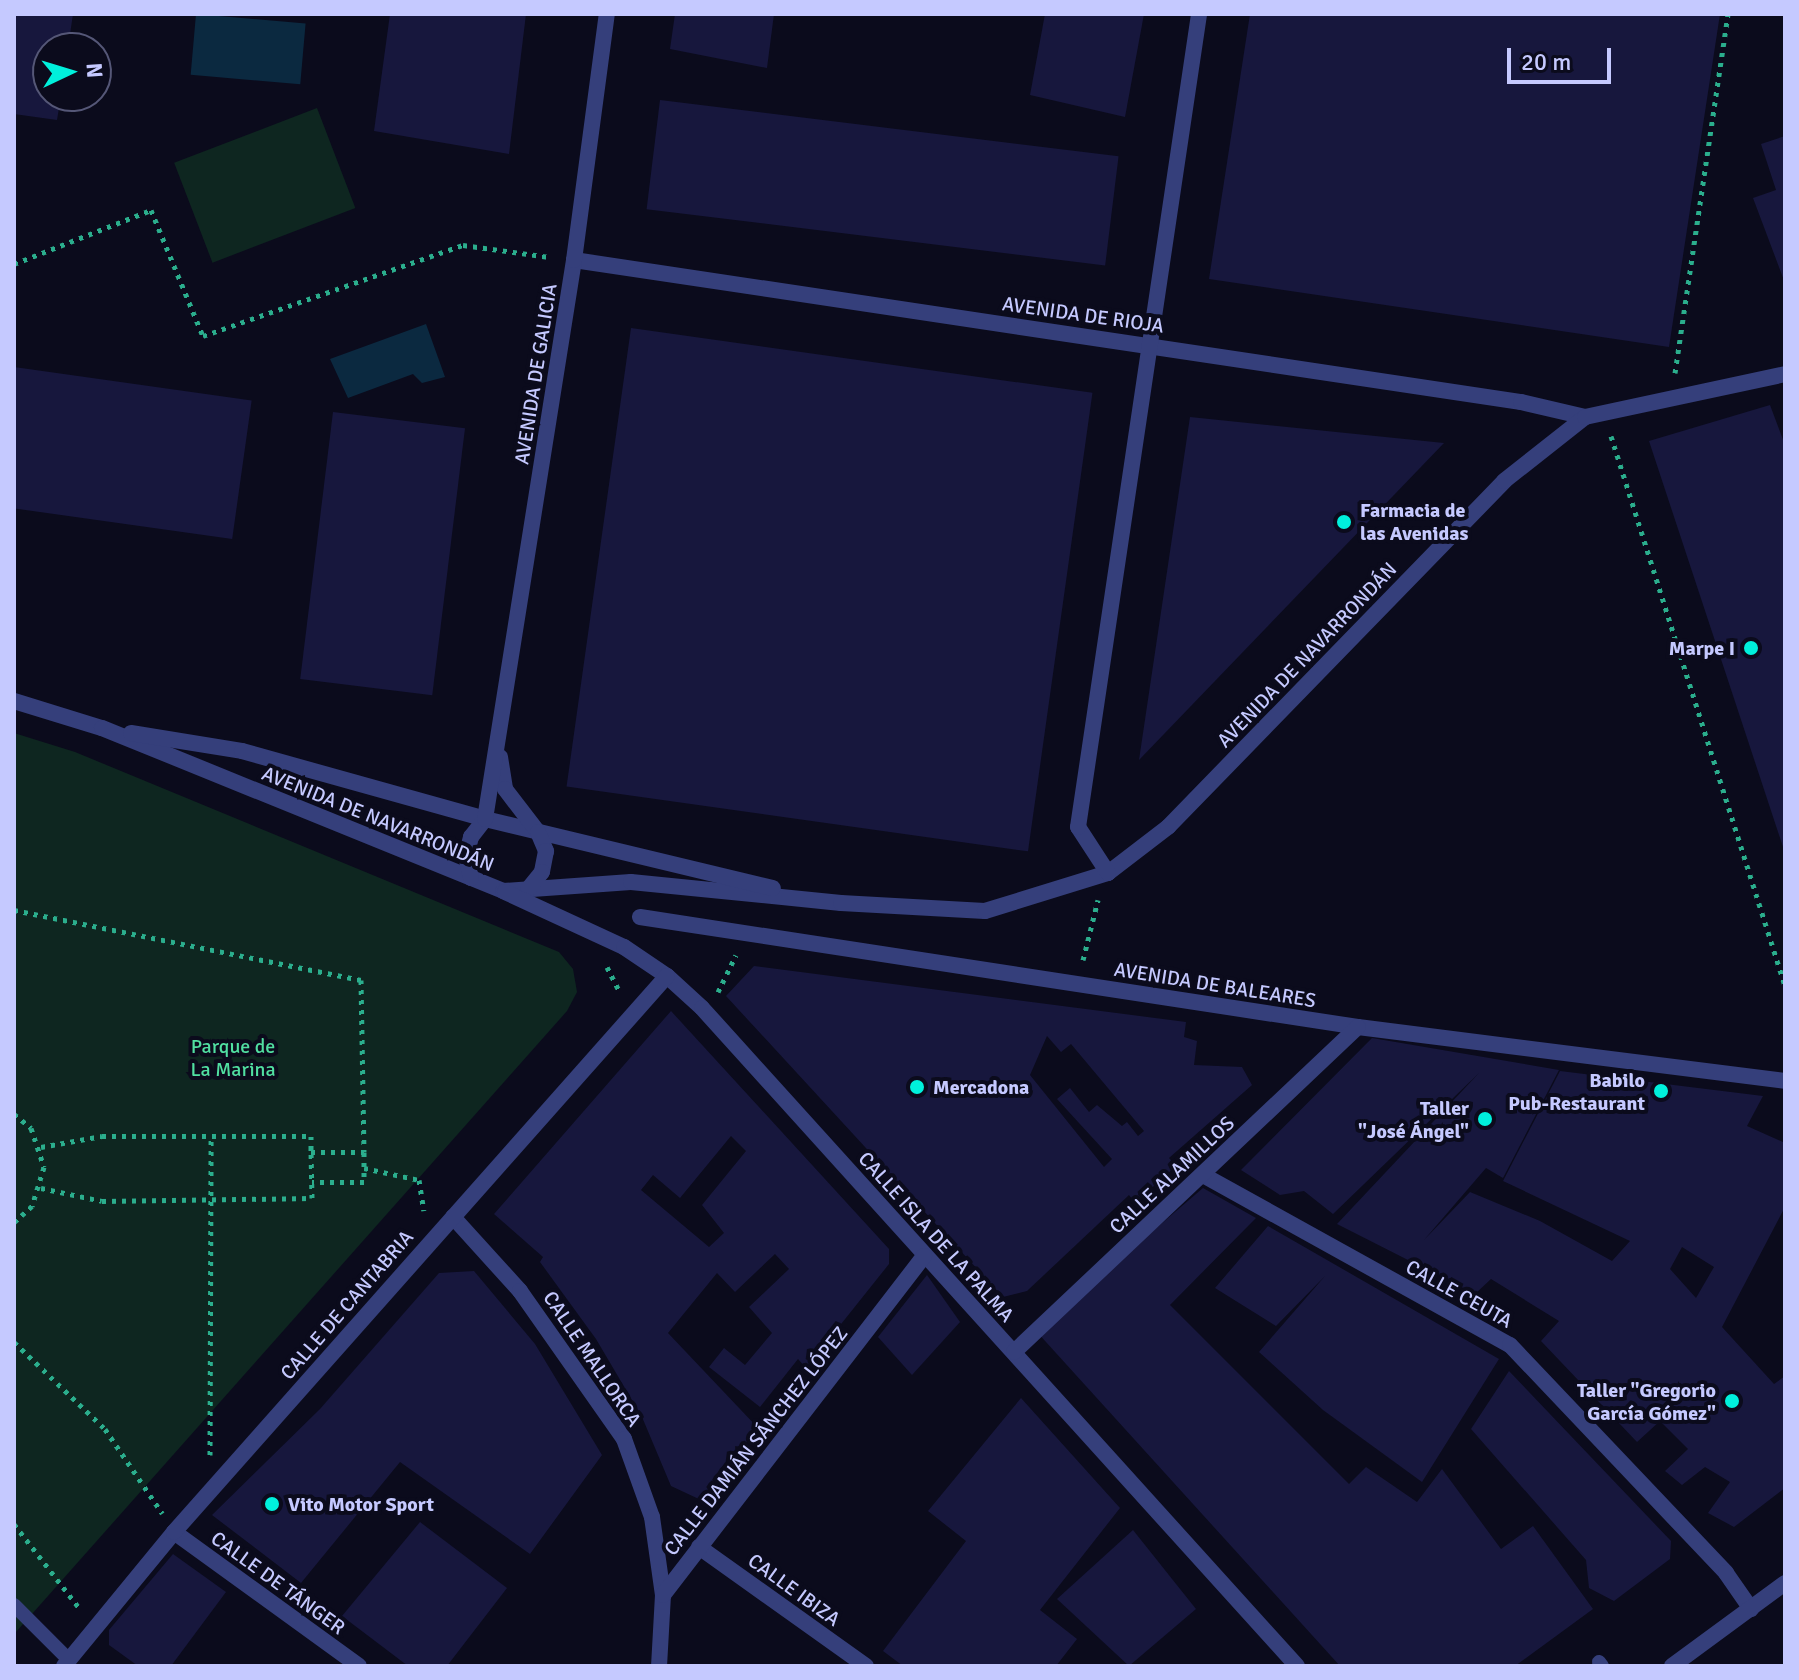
<!DOCTYPE html>
<meta charset="utf-8">
<style>
body{margin:0}
#map{position:relative;width:1799px;height:1680px;overflow:hidden;background:#0b0b1c;font-family:Signika,sans-serif}
div>[style]{position:absolute}
[style*='--x']{left:calc(var(--x)*1px);top:calc(var(--y)*1px);width:calc(var(--w)*1px);rotate:calc(var(--a)*1deg)}
.green>*{inset:0;background:#0e2620;transform-origin:0 0}
.water>*{inset:0;background:#0b2940;transform-origin:0 0}
.building>*{inset:0;background:#17173d;transform-origin:0 0}
.path>*{height:5px;margin-top:-2.5px;transform-origin:0;background:repeating-linear-gradient(90deg,#2bae8d 0 4px,transparent 0 10px)}
.lane>*{height:14px;margin:-7px;padding:0 7px;transform-origin:7px;border-radius:7px;background:#353f7b}
.street>*{height:16px;margin:-8px;padding:0 8px;transform-origin:8px;border-radius:8px;background:#353f7b}
.dots>*{width:22px;height:22px;translate:-50% -50%;box-sizing:border-box;border:4px solid #0b0b1c;border-radius:50%}
span{translate:-50% -50%;white-space:nowrap;text-align:center;line-height:1.15;-webkit-text-stroke:8px #0b0b1c;paint-order:stroke}
.street-label{font-size:20px;color:#c5c9ff}
.poi-label{font-size:20px;color:#c5c9ff;font-weight:700}
.left{translate:0 -50%;text-align:left}
.right{translate:-100% -50%;text-align:right}
.park-label{font-size:20px;color:#51dfa1}
.frame{position:absolute;inset:0;border:16px solid #c5c9ff;pointer-events:none}
.north{position:absolute;left:32px;top:32px;width:80px;height:80px;box-sizing:border-box;background:#0b0b1c;border:2px solid #555777;border-radius:50%;rotate:86deg;font-size:22px;font-weight:700;line-height:32px;text-align:center;color:#c5c9ff}
.north::after{content:'';display:block;margin:auto;width:28px;height:36px;background:#00f0dc;clip-path:polygon(50% 0,100% 100%,50% 72%,0 100%)}
.scale{position:absolute;left:1507px;top:48px;width:104px;height:36px;box-sizing:border-box;border:4px solid #c5c9ff;border-top:0;padding-left:10px;font-size:24px;line-height:28px;white-space:nowrap;color:#c5c9ff;-webkit-text-stroke:6px #0b0b1c;paint-order:stroke}
</style>
<div id="map">
<div class="green">
<div style="left:317px;top:108px;width:107px;height:153px;rotate:69deg"></div>
<div style="clip-path:polygon(14px 733px,75px 752px,559px 952px,573px 969px,577px 992px,567px 1011px,16px 1632px)"></div>
</div>
<div class="water">
<div style="left:196px;top:14px;width:110px;height:61px;rotate:5deg"></div>
<div style="clip-path:polygon(426px 324px,445px 377px,422px 383px,413px 374px,348px 398px,330px 359px)"></div>
</div>
<div class="building">
<div style="clip-path:polygon(14px 14px,73px 14px,68px 48px,48px 48px,48px 96px,61px 96px,57px 120px,14px 114px)"></div>
<div style="clip-path:polygon(390px 14px,526px 14px,509px 154px,374px 131px)"></div>
<div style="clip-path:polygon(675px 14px,774px 14px,767px 68px,670px 49px)"></div>
<div style="clip-path:polygon(1045px 14px,1144px 14px,1125px 117px,1030px 95px)"></div>
<div style="clip-path:polygon(1250px 14px,1720px 14px,1669px 347px,1209px 279px)"></div>
<div style="left:660px;top:100px;width:462px;height:110px;rotate:7deg"></div>
<div style="clip-path:polygon(1785px 136px,1785px 283px,1753px 198px,1776px 190px,1761px 144px)"></div>
<div style="left:631px;top:328px;width:466px;height:463px;rotate:8deg"></div>
<div style="left:14px;top:367px;width:240px;height:140px;rotate:8deg"></div>
<div style="clip-path:polygon(1770px 405px,1785px 445px,1784px 850px,1649px 441px)"></div>
<div style="left:333px;top:412px;width:133px;height:269px;rotate:7deg"></div>
<div style="clip-path:polygon(1190px 417px,1444px 443px,1139px 760px)"></div>
<div style="clip-path:polygon(evenodd,754px 966px,1186px 1022px,1184px 1037px,1197px 1041px,1194px 1065px,1242px 1067px,1252px 1085px,1169px 1158px,1176px 1166px,1135px 1203px,1129px 1195px,1027px 1291px,1003px 1297px,726px 996px,754px 966px,1047px 1036px,1061px 1052px,1071px 1044px,1144px 1131px,1138px 1136px,1127px 1122px,1122px 1126px,1097px 1105px,1089px 1112px,1070px 1088px,1057px 1099px,1112px 1159px,1104px 1167px,1030px 1075px,1047px 1036px)"></div>
<div style="clip-path:polygon(evenodd,671px 1011px,889px 1249px,889px 1264px,806px 1368px,798px 1359px,760px 1407px,709px 1367px,724px 1348px,745px 1365px,772px 1333px,749px 1307px,789px 1269px,775px 1254px,735px 1292px,717px 1273px,668px 1333px,758px 1428px,701px 1500px,671px 1486px,642px 1417px,596px 1339px,540px 1262px,543px 1257px,494px 1214px,671px 1011px,731px 1136px,746px 1151px,702px 1205px,724px 1233px,709px 1247px,641px 1190px,653px 1175px,680px 1198px,731px 1136px)"></div>
<div style="clip-path:polygon(evenodd,1372px 1038px,1559px 1070px,1503px 1178px,1486px 1168px,1424px 1240px,1470px 1192px,1540px 1221px,1612px 1261px,1630px 1241px,1503px 1181px,1560px 1071px,1763px 1096px,1747px 1126px,1785px 1143px,1785px 1207px,1722px 1327px,1774px 1384px,1785px 1376px,1785px 1488px,1734px 1527px,1708px 1513px,1730px 1482px,1705px 1467px,1682px 1485px,1665px 1471px,1688px 1449px,1660px 1421px,1637px 1442px,1541px 1341px,1559px 1321px,1491px 1279px,1475px 1294px,1337px 1224px,1479px 1073px,1333px 1214px,1304px 1191px,1280px 1195px,1241px 1170px,1372px 1038px,1682px 1247px,1714px 1267px,1696px 1298px,1670px 1269px,1682px 1247px)"></div>
<div style="clip-path:polygon(1203px 1188px,1256px 1218px,1170px 1305px,1349px 1484px,1366px 1467px,1417px 1502px,1442px 1469px,1501px 1549px,1533px 1526px,1593px 1609px,1515px 1666px,1340px 1666px,1036px 1331px)"></div>
<div style="clip-path:polygon(1268px 1226px,1499px 1359px,1422px 1482px,1323px 1410px,1259px 1352px,1325px 1276px,1276px 1326px,1215px 1288px)"></div>
<div style="clip-path:polygon(474px 1271px,535px 1344px,602px 1455px,530px 1554px,400px 1462px,301px 1583px,212px 1515px,320px 1409px,439px 1273px)"></div>
<div style="clip-path:polygon(927px 1275px,960px 1322px,912px 1375px,878px 1337px)"></div>
<div style="clip-path:polygon(1509px 1371px,1671px 1541px,1670px 1559px,1614px 1601px,1589px 1588px,1586px 1560px,1471px 1429px)"></div>
<div style="clip-path:polygon(1021px 1398px,1120px 1508px,1040px 1610px,1077px 1639px,1056px 1666px,903px 1666px,883px 1651px,966px 1541px,928px 1511px)"></div>
<div style="clip-path:polygon(420px 1522px,507px 1588px,447px 1666px,408px 1666px,342px 1616px)"></div>
<div style="clip-path:polygon(1133px 1530px,1196px 1609px,1129px 1666px,1057px 1599px)"></div>
<div style="clip-path:polygon(173px 1554px,226px 1592px,171px 1666px,138px 1666px,109px 1645px,109px 1630px)"></div>
</div>
<div class="path">
<div style="--x:14;--y:264;--w:147;--a:-21.5"></div>
<div style="--x:151;--y:210;--w:136;--a:67.6"></div>
<div style="--x:203;--y:336;--w:275;--a:-19.3"></div>
<div style="--x:463;--y:245;--w:87;--a:7.9"></div>
<div style="--x:1675;--y:373;--w:363;--a:-81.6"></div>
<div style="--x:1611;--y:436;--w:577;--a:72.44"></div>
<div style="--x:14;--y:910;--w:354;--a:11.4"></div>
<div style="--x:361;--y:980;--w:172;--a:89"></div>
<div style="--x:1083;--y:960;--w:62;--a:-76"></div>
<div style="--x:607;--y:967;--w:28;--a:63"></div>
<div style="--x:718;--y:992;--w:41;--a:-64.1"></div>
<div style="--x:14;--y:1114;--w:22;--a:39"></div>
<div style="--x:31;--y:1128;--w:41;--a:71.6"></div>
<div style="--x:44;--y:1167;--w:41;--a:107.1"></div>
<div style="--x:32;--y:1206;--w:24;--a:138"></div>
<div style="--x:41;--y:1147;--w:62;--a:-10.2"></div>
<div style="--x:102;--y:1136;--w:209;--a:0"></div>
<div style="--x:311;--y:1136;--w:16;--a:90"></div>
<div style="--x:311;--y:1152;--w:53;--a:0"></div>
<div style="--x:364;--y:1152;--w:30;--a:90"></div>
<div style="--x:364;--y:1182;--w:52;--a:180"></div>
<div style="--x:364;--y:1168;--w:56;--a:12.3"></div>
<div style="--x:419;--y:1180;--w:31;--a:81"></div>
<div style="--x:41;--y:1188;--w:62;--a:12"></div>
<div style="--x:102;--y:1201;--w:210;--a:-0.8"></div>
<div style="--x:312;--y:1198;--w:46;--a:-91.2"></div>
<div style="--x:14;--y:1342;--w:126;--a:43.7"></div>
<div style="--x:105;--y:1429;--w:102;--a:55.8"></div>
<div style="--x:210;--y:1455;--w:318;--a:-89.8"></div>
<div style="--x:14;--y:1524;--w:108;--a:52.2"></div>
</div>
<div class="lane">
<div style="--x:14;--y:1605;--w:78;--a:45"></div>
<div style="--x:1599;--y:1662;--w:5;--a:53"></div>
</div>
<div class="street">
<div style="--x:574;--y:260;--w:958;--a:8.53"></div>
<div style="--x:1521;--y:402;--w:66;--a:13.2"></div>
<div style="--x:14;--y:701;--w:92;--a:17.1"></div>
<div style="--x:102;--y:728;--w:433;--a:22.1"></div>
<div style="--x:503;--y:891;--w:128;--a:-4"></div>
<div style="--x:631;--y:882;--w:211;--a:5.7"></div>
<div style="--x:841;--y:903;--w:144;--a:3.2"></div>
<div style="--x:985;--y:911;--w:129;--a:-17.2"></div>
<div style="--x:1108;--y:873;--w:76;--a:-37.5"></div>
<div style="--x:1168;--y:827;--w:482;--a:-45.8"></div>
<div style="--x:1504;--y:481;--w:103;--a:-38.3"></div>
<div style="--x:1585;--y:417;--w:205;--a:-12.1"></div>
<div style="--x:131;--y:733;--w:112;--a:9.2"></div>
<div style="--x:242;--y:751;--w:252;--a:15.6"></div>
<div style="--x:485;--y:819;--w:296;--a:13.5"></div>
<div style="--x:500;--y:757;--w:32;--a:81"></div>
<div style="--x:505;--y:789;--w:54;--a:52.5"></div>
<div style="--x:538;--y:832;--w:21;--a:67"></div>
<div style="--x:546;--y:851;--w:21;--a:101"></div>
<div style="--x:542;--y:872;--w:22;--a:129"></div>
<div style="--x:1108;--y:873;--w:55;--a:-123.1"></div>
<div style="--x:1078;--y:827;--w:822;--a:-81.53"></div>
<div style="--x:471;--y:878;--w:22;--a:-103"></div>
<div style="--x:466;--y:857;--w:21;--a:-76"></div>
<div style="--x:471;--y:837;--w:23;--a:-52"></div>
<div style="--x:485;--y:819;--w:566;--a:-80.95"></div>
<div style="--x:574;--y:260;--w:248;--a:-82.4"></div>
<div style="--x:505;--y:892;--w:131;--a:24.8"></div>
<div style="--x:624;--y:947;--w:52;--a:34"></div>
<div style="--x:667;--y:976;--w:47;--a:42.4"></div>
<div style="--x:702;--y:1008;--w:887;--a:47.88"></div>
<div style="--x:640;--y:917;--w:726;--a:8.71"></div>
<div style="--x:1358;--y:1027;--w:430;--a:7.2"></div>
<div style="--x:1203;--y:1175;--w:351;--a:29"></div>
<div style="--x:1510;--y:1345;--w:314;--a:46.5"></div>
<div style="--x:1726;--y:1573;--w:44;--a:55.2"></div>
<div style="--x:453;--y:1217;--w:100;--a:47.8"></div>
<div style="--x:520;--y:1291;--w:181;--a:54.9"></div>
<div style="--x:624;--y:1439;--w:83;--a:70.3"></div>
<div style="--x:652;--y:1517;--w:79;--a:82"></div>
<div style="--x:663;--y:1595;--w:71;--a:93.2"></div>
<div style="--x:1014;--y:1352;--w:473;--a:-43.4"></div>
<div style="--x:174;--y:1532;--w:228;--a:35.9"></div>
<div style="--x:699;--y:1547;--w:205;--a:35.5"></div>
<div style="--x:663;--y:1595;--w:428;--a:-52.4"></div>
<div style="--x:64;--y:1666;--w:173;--a:-50.6"></div>
<div style="--x:174;--y:1532;--w:743;--a:-48.44"></div>
<div style="--x:1672;--y:1666;--w:140;--a:-36.3"></div>
</div>
<div class="dots">
<div style="left:1344px;top:522px;background:#00f0dc"></div>
<div style="left:1751px;top:648px;background:#00f0dc"></div>
<div style="left:917px;top:1087px;background:#00f0dc"></div>
<div style="left:1661px;top:1091px;background:#00f0dc"></div>
<div style="left:1485px;top:1119px;background:#00f0dc"></div>
<div style="left:1732px;top:1401px;background:#00f0dc"></div>
<div style="left:272px;top:1504px;background:#00f0dc"></div>
</div>
<div class="street-label">
<span style="left:1083px;top:315px;rotate:8deg">AVENIDA DE RIOJA</span>
<span style="left:536px;top:374px;rotate:-81deg">AVENIDA DE GALICIA</span>
<span style="left:1307px;top:655px;rotate:-46deg">AVENIDA DE NAVARRONDÁN</span>
<span style="left:378px;top:819px;rotate:22deg">AVENIDA DE NAVARRONDÁN</span>
<span style="left:1215px;top:985px;rotate:9deg">AVENIDA DE BALEARES</span>
<span style="left:1172px;top:1175px;rotate:-43deg">CALLE ALAMILLOS</span>
<span style="left:936px;top:1237px;rotate:48deg">CALLE ISLA DE LA PALMA</span>
<span style="left:1459px;top:1294px;rotate:29deg">CALLE CEUTA</span>
<span style="left:347px;top:1305px;rotate:-49deg">CALLE DE CANTABRIA</span>
<span style="left:592px;top:1359px;rotate:56deg">CALLE MALLORCA</span>
<span style="left:756px;top:1441px;rotate:-52deg">CALLE DAMIÁN SÁNCHEZ LÓPEZ</span>
<span style="left:278px;top:1583px;rotate:36deg">CALLE DE TÁNGER</span>
<span style="left:794px;top:1590px;rotate:36deg">CALLE IBIZA</span>
</div>
<div class="poi-label">
<span class="left" style="left:1360px;top:522px">Farmacia de<br>las Avenidas</span>
<span class="right" style="left:1735px;top:648px">Marpe I</span>
<span class="right" style="left:1645px;top:1092px">Babilo<br>Pub-Restaurant</span>
<span class="left" style="left:933px;top:1087px">Mercadona</span>
<span class="right" style="left:1469px;top:1120px">Taller<br>"José Ángel"</span>
<span class="right" style="left:1716px;top:1402px">Taller "Gregorio<br>García Gómez"</span>
<span class="left" style="left:288px;top:1504px">Vito Motor Sport</span>
</div>
<div class="park-label">
<span style="left:233px;top:1058px">Parque de<br>La Marina</span>
</div>
<div class="frame"></div>
<div class="north">N</div>
<div class="scale">20 m</div>
</div>
